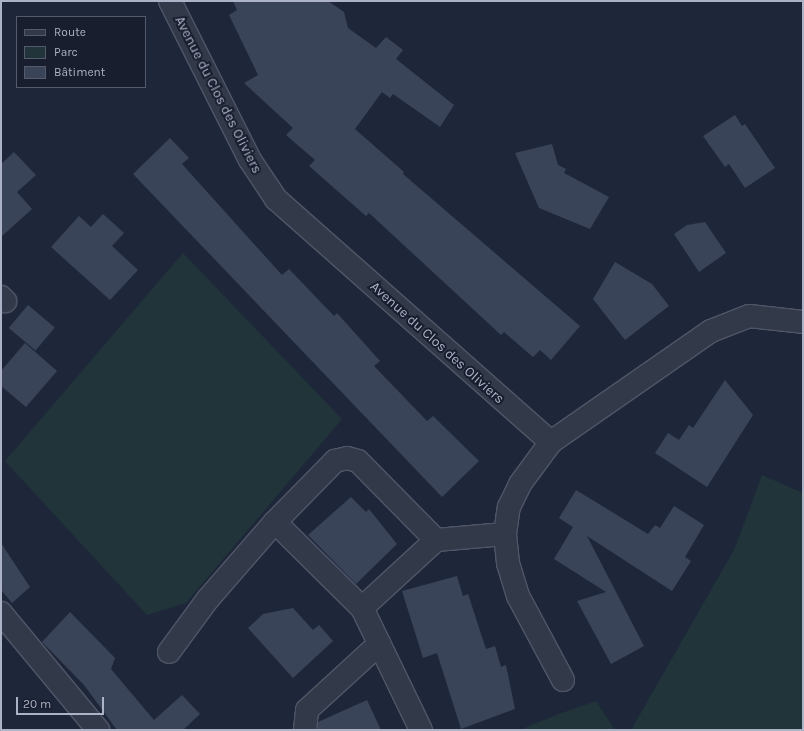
<!DOCTYPE html>
<meta charset="utf-8">
<style>
body{margin:0}
#map{position:relative;width:804px;height:731px;overflow:hidden;background:#1e2739;font-family:Karla,sans-serif}
div>[style]{position:absolute}
[style*='--x']{left:calc(var(--x)*1px);top:calc(var(--y)*1px);width:calc(var(--w)*1px);rotate:calc(var(--a)*1deg)}
.green>*{inset:0;background:#20343a}
.building>*{inset:0;background:#3a4459;transform-origin:0 0}
.roads{filter:drop-shadow(1px 0 #505667) drop-shadow(-1px 0 #505667) drop-shadow(0 1px #505667) drop-shadow(0 -1px #505667)}
.street>*{height:22px;margin:-11px;padding:0 11px;transform-origin:11px;border-radius:11px;background:#323949}
span{translate:-50% -50%;white-space:nowrap;text-align:center;line-height:1.15;-webkit-text-stroke:4px #181e2e;paint-order:stroke}
.street-label{font-size:14px;color:#acb3c6}
.frame{position:absolute;inset:0;border:2px solid #acb3c6;pointer-events:none}
.legend{position:absolute;left:16px;top:16px;width:130px;height:72px;box-sizing:border-box;background:#181e2e;border:1px solid #535a6b;margin:0;padding:5px 7px;list-style:none;font-size:12px;color:#acb3c6}
.legend li{display:flex;align-items:center;gap:8px;height:20px}
.legend b{width:20px;border:1px solid #535a6b}
.scale{position:absolute;left:16px;top:697px;width:88px;height:18px;box-sizing:border-box;border:2px solid #acb3c6;border-top:0;padding-left:5px;font-size:12px;line-height:14px;white-space:nowrap;color:#acb3c6;-webkit-text-stroke:3px #181e2e;paint-order:stroke}
</style>
<div id="map">
<div class="green">
<div style="clip-path:polygon(183px 253px,342px 419px,186px 603px,147px 615px,5px 461px)"></div>
<div style="clip-path:polygon(762px 475px,803px 493px,803px 730px,631px 730px,735px 548px)"></div>
<div style="clip-path:polygon(596px 701px,615px 730px,520px 730px,556px 715px)"></div>
</div>
<div class="building">
<div style="clip-path:polygon(233px 1px,328px 1px,344px 12px,348px 28px,376px 48px,386px 37px,403px 50px,396px 59px,454px 105px,440px 127px,393px 94px,390px 98px,382px 92px,355px 129px,404px 172px,403px 174px,580px 326px,551px 360px,540px 350px,533px 357px,504px 332px,501px 335px,369px 213px,366px 216px,309px 166px,315px 160px,286px 135px,293px 128px,244px 83px,258px 75px,229px 15px,237px 10px)"></div>
<div style="clip-path:polygon(735px 115px,742px 126px,745px 124px,775px 168px,745px 188px,729px 164px,725px 167px,703px 136px)"></div>
<div style="clip-path:polygon(170px 138px,189px 158px,182px 164px,282px 275px,289px 269px,334px 316px,337px 313px,380px 361px,374px 366px,401px 394px,427px 421px,433px 416px,479px 461px,442px 497px,133px 174px)"></div>
<div style="clip-path:polygon(552px 144px,558px 165px,566px 169px,564px 173px,609px 197px,590px 229px,539px 208px,515px 153px)"></div>
<div style="clip-path:polygon(14px 152px,36px 175px,17px 192px,32px 209px,1px 237px,1px 164px)"></div>
<div style="clip-path:polygon(103px 214px,124px 233px,112px 246px,138px 270px,110px 300px,51px 247px,79px 216px,91px 227px)"></div>
<div style="clip-path:polygon(705px 222px,726px 253px,699px 272px,674px 234px,687px 225px)"></div>
<div style="clip-path:polygon(615px 262px,652px 284px,669px 306px,625px 340px,593px 299px)"></div>
<div style="left:28px;top:305px;width:35px;height:30px;rotate:40deg"></div>
<div style="clip-path:polygon(25px 343px,57px 371px,26px 407px,1px 386px,1px 371px)"></div>
<div style="clip-path:polygon(725px 380px,753px 415px,707px 487px,655px 453px,668px 433px,679px 440px,689px 425px,693px 428px)"></div>
<div style="clip-path:polygon(576px 490px,648px 534px,655px 525px,660px 528px,674px 506px,704px 525px,685px 557px,691px 561px,672px 591px,587px 536px,644px 646px,611px 664px,577px 601px,606px 592px,554px 559px,573px 527px,559px 518px)"></div>
<div style="clip-path:polygon(351px 497px,366px 512px,369px 509px,397px 544px,356px 584px,308px 535px)"></div>
<div style="clip-path:polygon(1px 543px,30px 587px,12px 603px,1px 590px)"></div>
<div style="clip-path:polygon(457px 576px,463px 596px,468px 594px,486px 649px,495px 646px,501px 667px,506px 665px,515px 709px,461px 729px,437px 653px,423px 658px,402px 591px)"></div>
<div style="clip-path:polygon(293px 608px,313px 630px,319px 625px,333px 641px,293px 678px,248px 628px,263px 614px)"></div>
<div style="clip-path:polygon(70px 612px,115px 658px,111px 669px,154px 720px,182px 695px,200px 714px,183px 730px,117px 730px,84px 685px,42px 642px)"></div>
<div style="clip-path:polygon(367px 700px,381px 730px,318px 730px,318px 722px)"></div>
</div>
<div class="roads">
<div class="street">
<div style="--x:170;--y:1;--w:178;--a:63.3"></div>
<div style="--x:250;--y:160;--w:47;--a:56.3"></div>
<div style="--x:276;--y:199;--w:367;--a:41.5"></div>
<div style="--x:1;--y:297;--w:6;--a:45"></div>
<div style="--x:275;--y:522;--w:86;--a:-45.5"></div>
<div style="--x:335;--y:461;--w:12;--a:-14"></div>
<div style="--x:347;--y:458;--w:11;--a:15"></div>
<div style="--x:358;--y:461;--w:111;--a:45.4"></div>
<div style="--x:1;--y:613;--w:152;--a:50.3"></div>
<div style="--x:169;--y:652;--w:66;--a:-53.7"></div>
<div style="--x:208;--y:599;--w:102;--a:-49"></div>
<div style="--x:275;--y:522;--w:122;--a:44.7"></div>
<div style="--x:563;--y:680;--w:95;--a:-118.2"></div>
<div style="--x:518;--y:596;--w:34;--a:-107"></div>
<div style="--x:508;--y:563;--w:29;--a:-96"></div>
<div style="--x:505;--y:534;--w:27;--a:-82"></div>
<div style="--x:509;--y:507;--w:25;--a:-64"></div>
<div style="--x:520;--y:484;--w:52;--a:-53.6"></div>
<div style="--x:551;--y:442;--w:195;--a:-34.8"></div>
<div style="--x:711;--y:331;--w:41;--a:-21.5"></div>
<div style="--x:749;--y:316;--w:54;--a:6.3"></div>
<div style="--x:305;--y:730;--w:20;--a:-84"></div>
<div style="--x:307;--y:710;--w:98;--a:-42.5"></div>
<div style="--x:421;--y:730;--w:136;--a:-115.8"></div>
<div style="--x:362;--y:608;--w:100;--a:-42.6"></div>
<div style="--x:436;--y:540;--w:69;--a:-5"></div>
</div>
</div>
<div class="street-label">
<span style="left:218px;top:95px;rotate:63deg">Avenue du Clos des Oliviers</span>
<span style="left:437px;top:343px;rotate:42deg">Avenue du Clos des Oliviers</span>
</div>
<div class="frame"></div>
<ul class="legend">
<li><b style="height:5px;background:#323949"></b>Route</li>
<li><b style="height:11px;background:#20343a"></b>Parc</li>
<li><b style="height:11px;background:#3a4459"></b>Bâtiment</li>
</ul>
<div class="scale">20 m</div>
</div>
